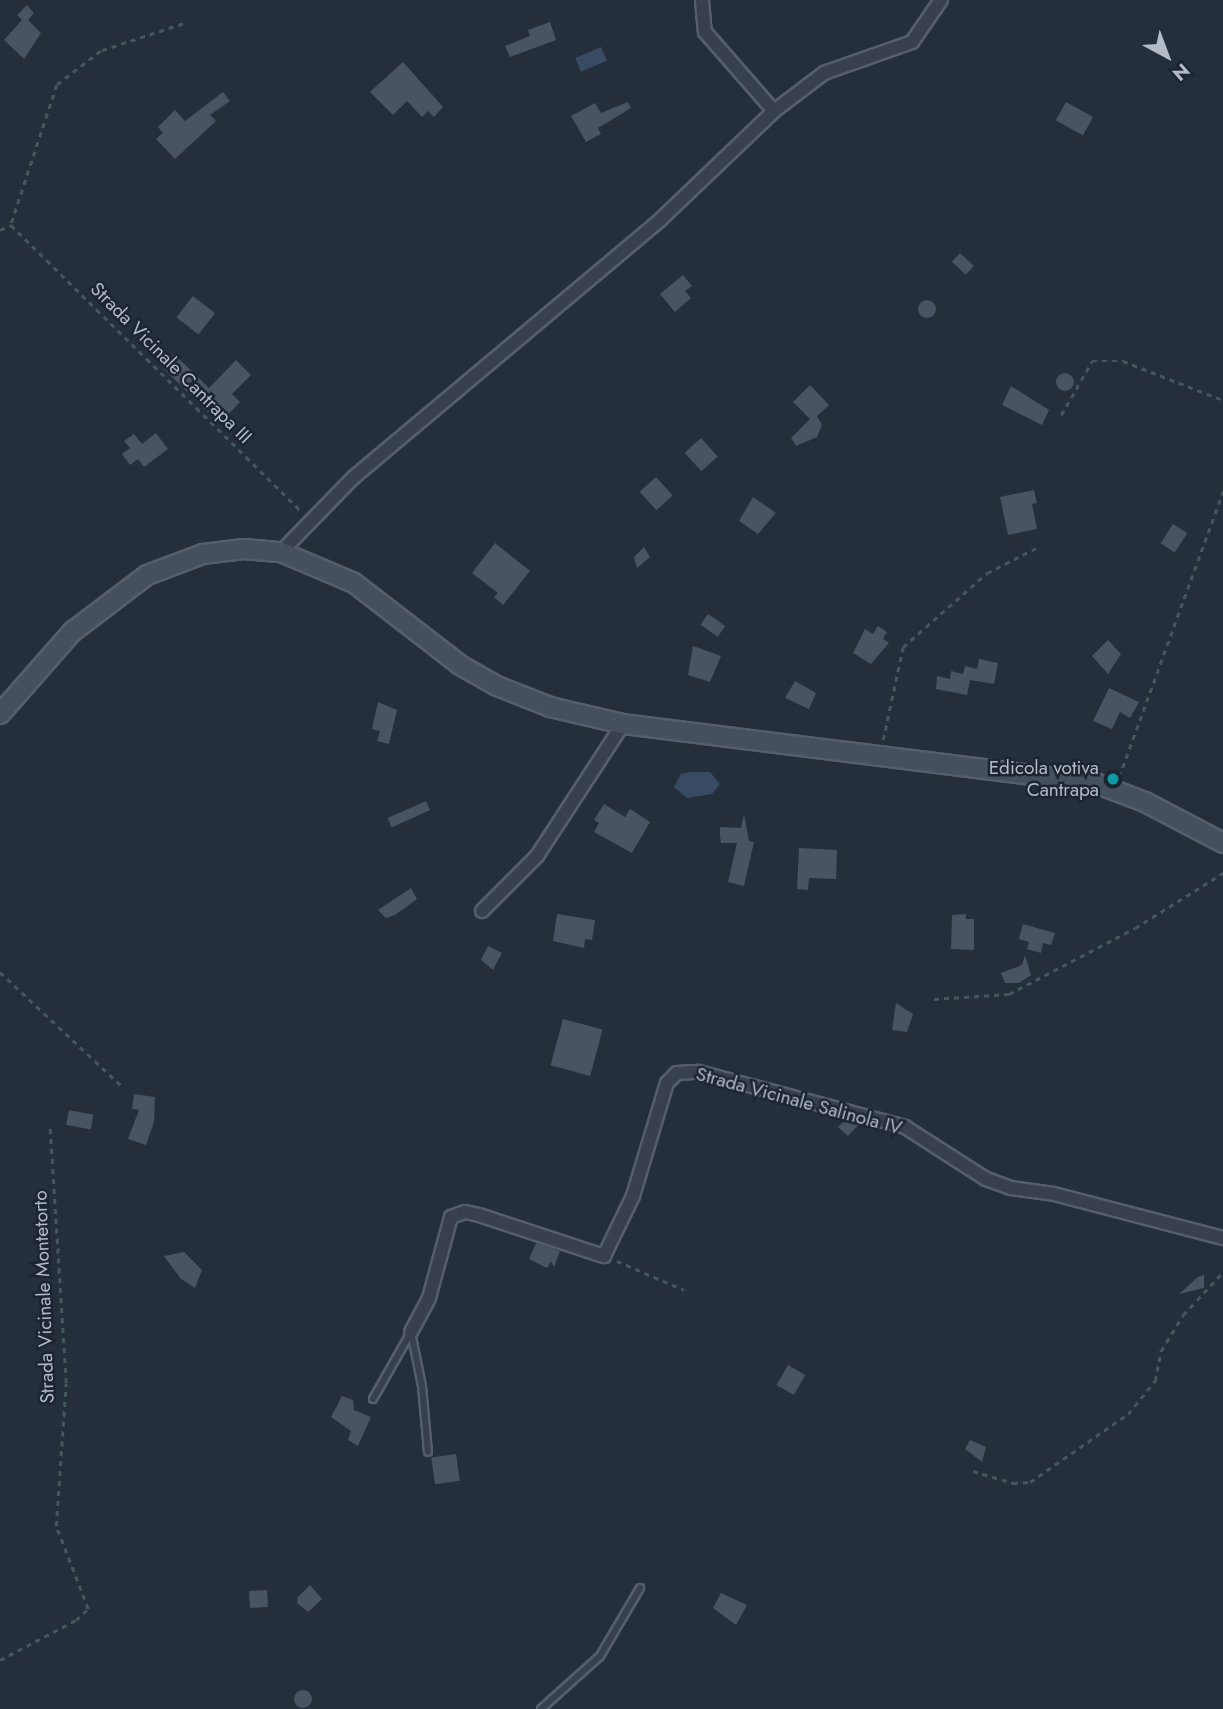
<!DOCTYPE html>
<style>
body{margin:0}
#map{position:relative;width:1223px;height:1709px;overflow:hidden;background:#242f3b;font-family:Jost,sans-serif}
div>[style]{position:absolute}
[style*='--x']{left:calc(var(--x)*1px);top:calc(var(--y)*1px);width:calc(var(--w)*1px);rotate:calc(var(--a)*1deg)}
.water>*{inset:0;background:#384b62;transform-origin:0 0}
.building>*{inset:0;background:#485462;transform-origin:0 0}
.round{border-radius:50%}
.path>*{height:2.5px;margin-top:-1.25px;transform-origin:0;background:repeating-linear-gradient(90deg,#43585a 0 5px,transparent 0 10px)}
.roads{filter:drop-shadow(2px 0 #555e6a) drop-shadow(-2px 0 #555e6a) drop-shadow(0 2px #555e6a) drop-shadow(0 -2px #555e6a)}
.service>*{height:6px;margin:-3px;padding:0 3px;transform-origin:3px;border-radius:3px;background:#37404c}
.minor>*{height:12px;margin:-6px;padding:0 6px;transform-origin:6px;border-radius:6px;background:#37404c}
.secondary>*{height:18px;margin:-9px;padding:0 9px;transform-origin:9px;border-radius:9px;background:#45505f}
.dots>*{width:19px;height:19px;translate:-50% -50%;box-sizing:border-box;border:4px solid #1c2531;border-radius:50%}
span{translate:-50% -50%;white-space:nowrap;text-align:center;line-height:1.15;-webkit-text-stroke:5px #1c2531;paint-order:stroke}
.street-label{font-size:19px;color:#b3bbc7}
.poi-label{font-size:19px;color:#b3bbc7}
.right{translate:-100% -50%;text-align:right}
.north{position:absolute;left:1132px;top:21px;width:70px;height:70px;-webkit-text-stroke:5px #1c2531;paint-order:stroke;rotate:139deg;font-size:19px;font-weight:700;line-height:28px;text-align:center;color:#b3bbc7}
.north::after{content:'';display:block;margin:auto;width:24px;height:32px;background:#b3bbc7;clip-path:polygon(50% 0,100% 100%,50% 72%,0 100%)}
</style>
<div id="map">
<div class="water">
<div style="left:601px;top:47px;width:15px;height:28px;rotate:67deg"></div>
<div style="clip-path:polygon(690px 772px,710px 772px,720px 784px,712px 794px,687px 798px,674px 787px,681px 774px)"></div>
</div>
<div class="building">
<div style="clip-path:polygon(27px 5px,34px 13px,28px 20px,41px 33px,24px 59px,4px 40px,22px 20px,17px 15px)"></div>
<div style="clip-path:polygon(550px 22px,556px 40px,510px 57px,505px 46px,530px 36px,528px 30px)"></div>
<div style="clip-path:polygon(403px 62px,443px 107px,434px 117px,428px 111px,422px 117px,407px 101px,393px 115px,370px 92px)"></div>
<div style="clip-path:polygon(223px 92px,230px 101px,210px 115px,216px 121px,175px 159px,156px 139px,163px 133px,158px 127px,175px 110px,185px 121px)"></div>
<div style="clip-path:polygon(628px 102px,631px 108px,598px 128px,601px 134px,586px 142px,571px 116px,595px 103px,601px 113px)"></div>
<div style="left:1066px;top:102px;width:31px;height:21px;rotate:29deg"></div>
<div style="left:960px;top:253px;width:19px;height:12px;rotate:43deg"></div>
<div style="clip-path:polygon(683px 275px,692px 286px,685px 291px,691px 298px,675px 312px,660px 294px)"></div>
<div style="left:193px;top:296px;width:28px;height:27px;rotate:38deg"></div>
<div class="round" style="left:918px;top:300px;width:18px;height:18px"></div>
<div style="clip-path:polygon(174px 354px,209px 388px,236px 360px,251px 375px,232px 394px,240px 402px,224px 419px,215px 411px,211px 415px,162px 367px)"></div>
<div class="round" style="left:1056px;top:373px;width:18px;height:18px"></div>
<div style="clip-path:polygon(810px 385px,829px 405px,817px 416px,822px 425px,817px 437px,796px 446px,791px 438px,810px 419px,793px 402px)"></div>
<div style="clip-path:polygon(1011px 386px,1049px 410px,1042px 425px,1002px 405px)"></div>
<div style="clip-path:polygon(156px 433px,168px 449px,144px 467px,138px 459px,130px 465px,122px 454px,130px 448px,124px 441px,134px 434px,142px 444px)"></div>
<div style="left:701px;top:438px;width:25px;height:22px;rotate:48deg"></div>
<div style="left:656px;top:477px;width:25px;height:22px;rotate:48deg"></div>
<div style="clip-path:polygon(1034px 490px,1037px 503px,1032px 504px,1037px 529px,1008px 535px,1000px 497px)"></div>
<div style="clip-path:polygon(753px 497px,776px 513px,758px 534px,739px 521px)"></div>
<div style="left:1173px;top:524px;width:17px;height:23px;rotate:33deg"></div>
<div style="clip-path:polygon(495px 543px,530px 571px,503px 605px,494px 597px,498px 593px,472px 573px)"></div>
<div style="clip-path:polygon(644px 547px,650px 557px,637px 568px,634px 557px)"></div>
<div style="left:708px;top:614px;width:21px;height:13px;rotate:35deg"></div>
<div style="clip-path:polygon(878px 626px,887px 632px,883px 639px,889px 643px,871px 664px,853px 653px,865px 629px,873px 634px)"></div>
<div style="clip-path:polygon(1108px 640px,1121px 654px,1108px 674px,1092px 656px)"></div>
<div style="clip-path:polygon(693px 646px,721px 656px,710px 682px,688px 675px)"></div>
<div style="clip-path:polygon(979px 659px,998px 663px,994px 684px,970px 680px,967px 695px,936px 689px,937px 676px,950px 679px,951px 671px,963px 674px,965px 666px,977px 669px)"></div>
<div style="clip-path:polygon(795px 681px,816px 693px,809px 709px,785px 698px)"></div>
<div style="clip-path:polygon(1109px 688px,1139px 702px,1130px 718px,1120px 712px,1112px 729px,1093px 721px)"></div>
<div style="clip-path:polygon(378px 702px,397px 710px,389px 744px,377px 741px,380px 731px,372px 729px)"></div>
<div style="left:426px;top:801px;width:10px;height:42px;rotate:66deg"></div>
<div style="clip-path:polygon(604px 804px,625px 817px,630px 809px,650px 822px,632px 853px,594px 832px,599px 823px,594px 820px)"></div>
<div style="clip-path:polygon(744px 814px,749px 841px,754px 842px,744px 886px,728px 882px,737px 843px,721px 843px,720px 836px,720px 827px,741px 828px)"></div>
<div style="clip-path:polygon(799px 848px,837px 850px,836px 879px,809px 878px,808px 890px,797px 889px)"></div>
<div style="clip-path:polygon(411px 888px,417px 899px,395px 915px,386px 918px,378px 910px)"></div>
<div style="clip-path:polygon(557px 914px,595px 920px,592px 940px,585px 939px,584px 948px,553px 941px)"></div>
<div style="clip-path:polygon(966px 914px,966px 919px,974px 919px,974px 950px,951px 949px,952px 915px)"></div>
<div style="clip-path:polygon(1023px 924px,1055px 933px,1051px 945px,1043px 943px,1041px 953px,1027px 949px,1029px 942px,1019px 939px)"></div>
<div style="clip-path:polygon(488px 946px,502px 953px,493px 970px,481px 960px)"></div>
<div style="clip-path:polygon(1025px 955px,1031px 975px,1019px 983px,1005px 983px,1001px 973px,1022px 965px)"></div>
<div style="clip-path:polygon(896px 1003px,913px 1014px,907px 1032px,892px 1030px)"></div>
<div style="left:563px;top:1019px;width:41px;height:48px;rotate:15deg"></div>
<div style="clip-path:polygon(134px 1094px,155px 1097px,154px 1122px,146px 1145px,128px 1139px,139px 1110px,132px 1109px)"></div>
<div style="left:69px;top:1110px;width:25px;height:15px;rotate:11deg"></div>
<div style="clip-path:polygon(845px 1120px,859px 1124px,848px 1136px,838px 1127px)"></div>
<div style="clip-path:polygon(536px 1243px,560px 1251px,554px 1267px,551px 1261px,547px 1268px,529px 1259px)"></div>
<div style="clip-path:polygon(184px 1252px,202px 1270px,195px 1288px,181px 1279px,164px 1256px)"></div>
<div style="clip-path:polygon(1204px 1275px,1204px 1288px,1179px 1294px,1198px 1277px)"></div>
<div style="left:788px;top:1365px;width:20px;height:23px;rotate:30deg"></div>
<div style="clip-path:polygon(342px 1396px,353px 1400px,354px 1410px,371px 1417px,358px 1446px,348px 1440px,351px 1431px,331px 1417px)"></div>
<div style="clip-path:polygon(970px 1440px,986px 1447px,982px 1462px,965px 1449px)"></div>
<div style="left:456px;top:1454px;width:27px;height:25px;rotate:82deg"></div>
<div style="clip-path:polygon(310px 1585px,322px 1599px,308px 1612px,297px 1603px,298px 1597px)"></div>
<div style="left:267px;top:1590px;width:17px;height:18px;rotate:87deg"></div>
<div style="clip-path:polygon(721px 1593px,747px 1605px,736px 1625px,713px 1608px)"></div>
<div class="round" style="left:294px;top:1690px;width:18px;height:18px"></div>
</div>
<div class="path">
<div style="--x:183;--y:24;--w:86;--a:161.8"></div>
<div style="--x:101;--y:51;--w:56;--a:142.3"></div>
<div style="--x:57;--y:85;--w:147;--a:108.2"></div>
<div style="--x:11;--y:225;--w:410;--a:44.6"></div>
<div style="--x:0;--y:230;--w:12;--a:-24"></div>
<div style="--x:1061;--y:415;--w:62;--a:-60.1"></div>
<div style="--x:1092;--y:361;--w:31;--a:0"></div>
<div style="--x:1123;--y:361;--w:107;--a:21.3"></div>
<div style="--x:883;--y:740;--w:95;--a:-77.9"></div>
<div style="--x:903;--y:647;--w:112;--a:-41.4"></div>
<div style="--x:987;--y:573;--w:55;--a:-27"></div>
<div style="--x:1119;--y:777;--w:304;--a:-70"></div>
<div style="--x:0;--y:972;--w:167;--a:43.1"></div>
<div style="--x:934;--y:999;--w:75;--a:-3.8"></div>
<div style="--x:1009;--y:994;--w:142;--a:-27.6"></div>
<div style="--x:1135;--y:928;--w:104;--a:-32"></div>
<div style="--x:617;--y:1261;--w:73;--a:23.4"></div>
<div style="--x:973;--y:1471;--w:42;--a:16.7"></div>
<div style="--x:1013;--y:1483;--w:17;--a:-3"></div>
<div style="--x:1030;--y:1482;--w:119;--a:-34.8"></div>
<div style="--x:1128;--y:1414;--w:43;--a:-50.7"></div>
<div style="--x:1155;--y:1381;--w:31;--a:-79"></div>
<div style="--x:1161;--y:1351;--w:42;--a:-58.6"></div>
<div style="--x:1183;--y:1315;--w:59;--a:-47.1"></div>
<div style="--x:0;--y:1660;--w:86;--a:-27.8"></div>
<div style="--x:76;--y:1620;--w:16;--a:-43"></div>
<div style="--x:88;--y:1609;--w:89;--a:-111.1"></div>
<div style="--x:56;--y:1526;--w:143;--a:-86"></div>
<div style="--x:66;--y:1383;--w:257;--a:-93.6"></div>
</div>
<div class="roads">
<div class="service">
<div style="--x:373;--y:1399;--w:77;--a:-60.4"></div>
<div style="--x:411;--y:1332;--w:55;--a:78.5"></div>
<div style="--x:422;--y:1386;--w:66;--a:84.8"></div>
<div style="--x:541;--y:1709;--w:79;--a:-41.9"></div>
<div style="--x:600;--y:1656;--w:79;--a:-59.5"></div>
</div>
<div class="minor">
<div style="--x:702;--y:0;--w:32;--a:85"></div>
<div style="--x:705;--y:32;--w:105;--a:48.9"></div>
<div style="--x:281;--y:552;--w:105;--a:-45.8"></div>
<div style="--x:354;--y:477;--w:400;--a:-40"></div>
<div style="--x:660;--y:220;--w:158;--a:-43.7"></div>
<div style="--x:774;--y:111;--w:63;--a:-37.2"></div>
<div style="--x:824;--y:73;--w:93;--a:-19.4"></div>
<div style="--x:912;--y:42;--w:51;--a:-55.4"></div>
<div style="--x:482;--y:911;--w:78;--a:-45"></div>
<div style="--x:537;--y:856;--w:158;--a:-56.9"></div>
<div style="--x:411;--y:1332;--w:38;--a:-62"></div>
<div style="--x:429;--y:1298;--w:84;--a:-74.8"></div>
<div style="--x:451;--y:1217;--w:15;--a:-20"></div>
<div style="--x:465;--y:1212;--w:14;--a:12"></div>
<div style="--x:479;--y:1215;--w:132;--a:18.2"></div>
<div style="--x:604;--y:1256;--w:67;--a:-64.2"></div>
<div style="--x:633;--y:1196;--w:118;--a:-73.3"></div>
<div style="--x:667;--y:1083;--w:14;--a:-45"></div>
<div style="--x:677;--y:1073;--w:22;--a:-3"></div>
<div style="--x:699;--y:1072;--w:213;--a:14.9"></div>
<div style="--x:905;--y:1127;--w:96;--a:32.7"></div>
<div style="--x:986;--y:1179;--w:27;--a:20"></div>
<div style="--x:1011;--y:1188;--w:43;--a:7.9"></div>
<div style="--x:1054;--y:1194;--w:175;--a:14.6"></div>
</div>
<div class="secondary">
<div style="--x:0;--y:714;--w:109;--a:-48.7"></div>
<div style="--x:72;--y:632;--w:94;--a:-37.2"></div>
<div style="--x:147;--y:575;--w:60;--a:-20.6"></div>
<div style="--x:203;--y:554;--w:41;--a:-7"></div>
<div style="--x:244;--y:549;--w:37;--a:5"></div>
<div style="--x:281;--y:552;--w:79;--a:23"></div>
<div style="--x:354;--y:583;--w:134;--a:37.7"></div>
<div style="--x:460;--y:665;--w:43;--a:29.6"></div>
<div style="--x:497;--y:686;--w:57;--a:21.6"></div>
<div style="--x:550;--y:707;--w:75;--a:13.1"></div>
<div style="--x:623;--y:724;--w:476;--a:7.1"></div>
<div style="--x:1095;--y:783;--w:53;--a:20.8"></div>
<div style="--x:1145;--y:802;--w:88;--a:27.7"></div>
</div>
</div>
<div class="dots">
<div style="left:1113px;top:779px;background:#0f9aa8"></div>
</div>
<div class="street-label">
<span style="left:171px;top:363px;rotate:45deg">Strada Vicinale Cantrapa III</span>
<span style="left:799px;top:1101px;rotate:15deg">Strada Vicinale Salinola IV</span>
<span style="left:44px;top:1297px;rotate:-92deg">Strada Vicinale Montetorto</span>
</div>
<div class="poi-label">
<span class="right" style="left:1099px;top:779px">Edicola votiva<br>Cantrapa</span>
</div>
<div class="north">N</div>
</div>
